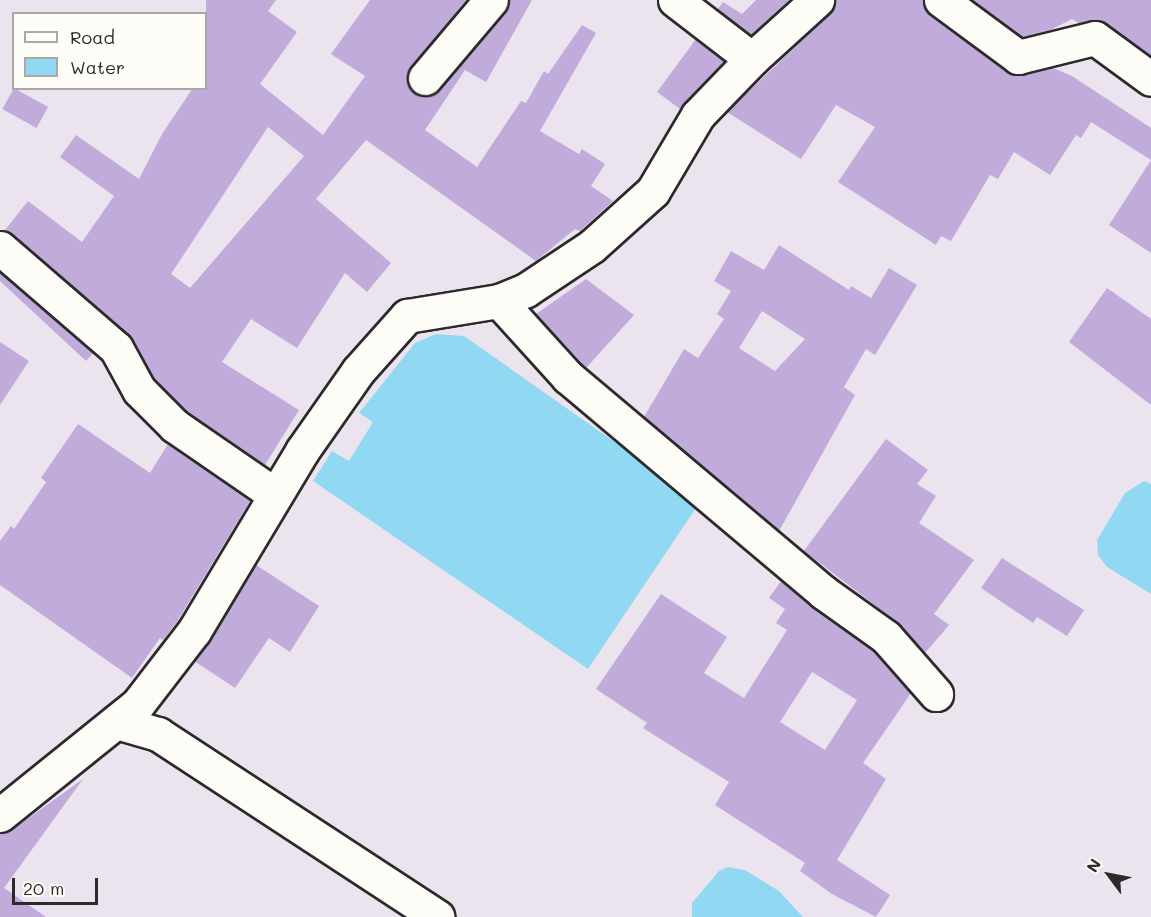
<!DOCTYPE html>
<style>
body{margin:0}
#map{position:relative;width:1151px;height:917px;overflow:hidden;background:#ebe4ee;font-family:Mali,sans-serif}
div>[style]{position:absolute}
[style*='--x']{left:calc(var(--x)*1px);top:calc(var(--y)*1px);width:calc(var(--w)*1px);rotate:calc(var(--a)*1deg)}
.water>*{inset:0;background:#91d9f3}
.building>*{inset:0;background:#c0abda;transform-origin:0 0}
.roads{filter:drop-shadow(2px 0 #2b2b2b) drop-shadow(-2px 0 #2b2b2b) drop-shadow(0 2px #2b2b2b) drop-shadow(0 -2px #2b2b2b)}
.minor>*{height:33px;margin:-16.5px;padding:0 16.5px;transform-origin:16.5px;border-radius:16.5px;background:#fdfcf7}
span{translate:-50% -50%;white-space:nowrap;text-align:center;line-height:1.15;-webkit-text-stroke:4.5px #fdfcf7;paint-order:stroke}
.legend{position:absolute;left:12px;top:12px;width:195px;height:78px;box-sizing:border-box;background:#fdfcf7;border:2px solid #a9a8a5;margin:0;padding:8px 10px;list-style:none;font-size:18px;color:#2b2b2b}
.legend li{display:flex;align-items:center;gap:12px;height:30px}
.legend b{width:30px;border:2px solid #a9a8a5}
.north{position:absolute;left:1079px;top:845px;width:60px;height:60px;-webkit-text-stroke:4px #fdfcf7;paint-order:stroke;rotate:302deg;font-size:16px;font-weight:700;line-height:24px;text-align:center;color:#2b2b2b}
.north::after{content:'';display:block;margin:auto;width:21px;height:27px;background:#2b2b2b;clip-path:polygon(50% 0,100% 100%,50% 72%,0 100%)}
.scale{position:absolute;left:12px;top:878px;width:86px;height:27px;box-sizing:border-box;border:3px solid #2b2b2b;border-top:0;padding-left:8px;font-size:18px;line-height:21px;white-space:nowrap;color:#2b2b2b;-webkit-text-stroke:4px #fdfcf7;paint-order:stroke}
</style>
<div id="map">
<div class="water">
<div style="clip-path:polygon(436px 334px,464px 336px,700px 502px,588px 669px,313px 481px,332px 451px,349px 461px,373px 422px,359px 413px,415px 343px)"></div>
<div style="clip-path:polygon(1144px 481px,1151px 484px,1151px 594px,1107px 567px,1098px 555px,1097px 540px,1125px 493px)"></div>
<div style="clip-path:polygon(728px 867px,745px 870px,779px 891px,803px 917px,692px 917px,692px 903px,719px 871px)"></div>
</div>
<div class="building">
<div style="clip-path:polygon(evenodd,206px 0,276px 0,268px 11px,297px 32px,260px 84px,323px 135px,365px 76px,331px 54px,370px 0,466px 0,407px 74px,408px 85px,422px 96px,439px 90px,505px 12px,509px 0,532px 0,486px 82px,465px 70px,425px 130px,477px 167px,521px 101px,526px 103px,544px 71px,548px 74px,582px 25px,596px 33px,540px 131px,579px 154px,582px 149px,605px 164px,591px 186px,613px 201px,580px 231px,575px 229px,536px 261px,366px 140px,316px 199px,391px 263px,367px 292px,345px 273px,297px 348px,251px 319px,222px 362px,299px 410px,265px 465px,187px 412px,154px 379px,128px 334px,5px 230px,28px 201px,82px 242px,114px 196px,60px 157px,76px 135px,139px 179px,162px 134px,193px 88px,206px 88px,206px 0,268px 127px,304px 156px,190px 288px,171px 274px,268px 127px)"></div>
<div style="clip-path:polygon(756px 0,789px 0,751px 35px,718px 9px,723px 2px,742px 14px)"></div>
<div style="clip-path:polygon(835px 0,923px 0,930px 15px,1007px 72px,1022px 75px,1053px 68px,1072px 76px,1151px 128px,1151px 160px,1091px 122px,1081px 138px,1076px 135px,1050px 175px,1014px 152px,998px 179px,990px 175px,951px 241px,941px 236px,936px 245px,838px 182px,875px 127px,836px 105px,801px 159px,727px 112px,830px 14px)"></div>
<div style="clip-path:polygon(973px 0,1151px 0,1151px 56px,1098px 20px,1079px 23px,1072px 19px,1050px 30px,1022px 37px)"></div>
<div style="clip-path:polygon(696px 39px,724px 61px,680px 109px,657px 92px)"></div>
<div style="left:14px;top:88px;width:39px;height:24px;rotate:29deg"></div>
<div style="clip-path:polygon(1151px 160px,1151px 253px,1109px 225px)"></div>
<div style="clip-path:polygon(evenodd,779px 245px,849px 290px,851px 286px,871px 298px,889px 268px,917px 285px,875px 355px,866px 349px,844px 387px,855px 395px,779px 531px,644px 417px,684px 349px,698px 358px,724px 319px,717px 314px,731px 291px,714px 281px,731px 251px,764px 270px,779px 245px,762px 311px,805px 339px,775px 371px,739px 348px,762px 311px)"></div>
<div style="clip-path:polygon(0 273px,93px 353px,86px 361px,0 281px)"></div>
<div style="clip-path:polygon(586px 279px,634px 315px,586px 368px,536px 314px)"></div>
<div style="clip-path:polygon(1107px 288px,1151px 319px,1151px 405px,1069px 342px)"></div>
<div style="clip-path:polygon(0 342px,29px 361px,0 405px)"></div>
<div style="clip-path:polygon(78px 424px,150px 473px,168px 444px,250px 501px,178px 620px,163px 640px,160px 638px,132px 678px,0 585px,0 541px,11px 526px,14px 529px,46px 482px,41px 478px)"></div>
<div style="clip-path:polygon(886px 439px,928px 470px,917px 484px,936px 496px,919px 523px,974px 560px,934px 614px,949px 625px,925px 653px,897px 622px,804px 551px)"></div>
<div style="clip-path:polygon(1002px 558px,1084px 610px,1067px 636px,1037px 617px,1033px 623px,981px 588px)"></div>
<div style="clip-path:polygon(256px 565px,319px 606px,290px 652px,269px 638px,235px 688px,194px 661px)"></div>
<div style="clip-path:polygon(evenodd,781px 581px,873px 651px,911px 693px,863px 763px,886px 779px,837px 860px,890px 895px,876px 917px,832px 894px,800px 871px,805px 863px,715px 805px,729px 782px,643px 728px,647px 723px,596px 689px,661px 594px,727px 637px,704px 673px,744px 698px,787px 630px,776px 623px,785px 609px,769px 598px,781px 581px,812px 672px,857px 700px,825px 750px,780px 722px,812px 672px)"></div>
<div style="clip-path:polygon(83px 779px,4px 888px,46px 917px,0 917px,0 833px,12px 830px)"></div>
</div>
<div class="roads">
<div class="minor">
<div style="--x:675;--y:0;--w:97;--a:37.5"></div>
<div style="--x:752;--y:59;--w:88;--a:-42.2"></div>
<div style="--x:941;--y:0;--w:96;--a:36.5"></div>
<div style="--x:1018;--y:57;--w:79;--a:-13.9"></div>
<div style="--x:1095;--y:38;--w:69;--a:36.2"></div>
<div style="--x:425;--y:78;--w:102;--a:-49.8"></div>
<div style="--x:0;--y:248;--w:153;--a:40.8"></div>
<div style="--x:116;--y:348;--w:48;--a:61.3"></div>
<div style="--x:139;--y:390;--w:51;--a:45"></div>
<div style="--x:175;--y:426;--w:120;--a:34.5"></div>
<div style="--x:499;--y:301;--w:103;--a:47.8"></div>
<div style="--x:568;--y:377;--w:334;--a:40.1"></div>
<div style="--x:823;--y:592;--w:77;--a:35.5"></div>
<div style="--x:886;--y:637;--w:76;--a:48.7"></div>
<div style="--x:116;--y:722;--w:44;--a:15.9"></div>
<div style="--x:158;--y:734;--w:334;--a:33.2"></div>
<div style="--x:0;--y:815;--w:176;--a:-38.8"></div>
<div style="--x:137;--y:705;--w:93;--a:-52.4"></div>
<div style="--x:194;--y:631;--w:210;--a:-59"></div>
<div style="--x:302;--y:451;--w:98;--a:-55"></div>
<div style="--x:358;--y:371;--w:74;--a:-48.3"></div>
<div style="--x:407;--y:316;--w:93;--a:-9.3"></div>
<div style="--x:499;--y:301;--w:29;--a:-22"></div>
<div style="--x:526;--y:290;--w:79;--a:-33.7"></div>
<div style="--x:592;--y:246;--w:82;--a:-42"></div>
<div style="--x:653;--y:191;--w:88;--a:-59.4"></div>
<div style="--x:698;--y:115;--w:78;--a:-46"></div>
</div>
</div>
<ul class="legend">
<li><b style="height:8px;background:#fdfcf7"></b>Road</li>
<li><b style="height:16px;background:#91d9f3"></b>Water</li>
</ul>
<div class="north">N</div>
<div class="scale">20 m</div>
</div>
